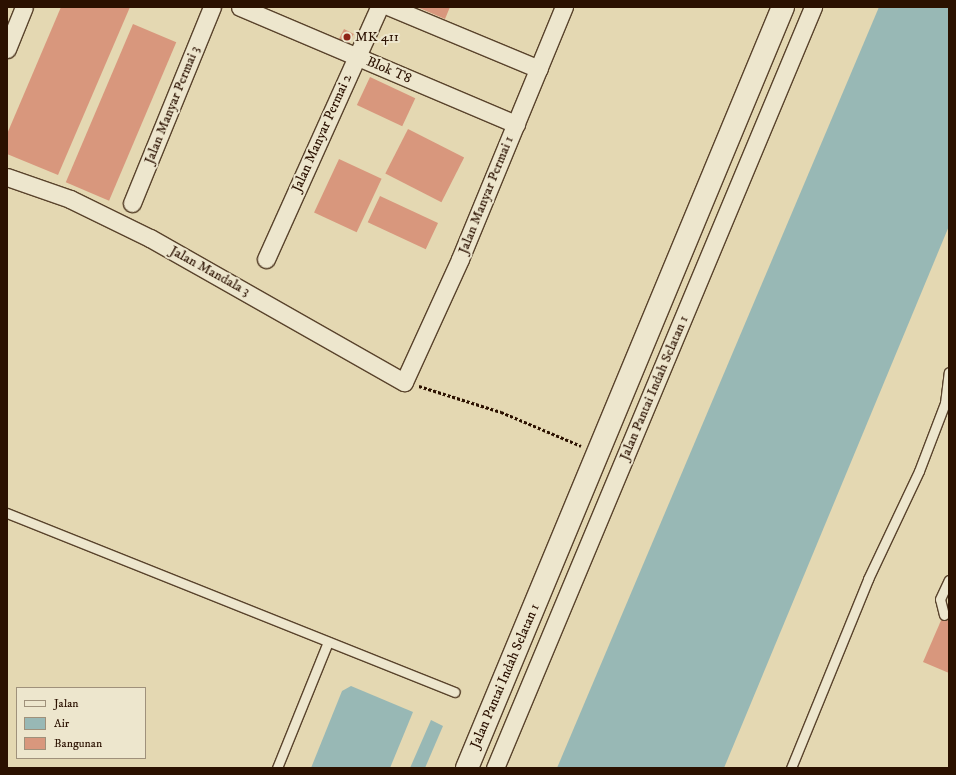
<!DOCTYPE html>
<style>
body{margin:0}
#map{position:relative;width:956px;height:775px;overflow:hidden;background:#e4d8b2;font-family:"IM FELL DW Pica",serif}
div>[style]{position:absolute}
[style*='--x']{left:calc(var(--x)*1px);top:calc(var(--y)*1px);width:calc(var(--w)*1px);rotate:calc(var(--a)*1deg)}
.water>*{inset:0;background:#98b8b5}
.building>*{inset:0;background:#d8977d;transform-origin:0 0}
.path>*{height:2.5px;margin-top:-1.25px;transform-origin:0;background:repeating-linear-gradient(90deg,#2b1100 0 3px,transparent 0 5px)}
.roads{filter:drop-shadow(1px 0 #59432c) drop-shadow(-1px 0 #59432c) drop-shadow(0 1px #59432c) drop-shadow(0 -1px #59432c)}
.lane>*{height:9px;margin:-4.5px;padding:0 4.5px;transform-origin:4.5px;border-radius:4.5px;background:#ede6cd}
.street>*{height:17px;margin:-8.5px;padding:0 8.5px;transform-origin:8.5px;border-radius:8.5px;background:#ede6cd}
.secondary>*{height:22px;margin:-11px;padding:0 11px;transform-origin:11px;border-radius:11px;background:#ede6cd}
.dots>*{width:11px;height:11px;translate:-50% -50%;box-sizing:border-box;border:2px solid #ede6cd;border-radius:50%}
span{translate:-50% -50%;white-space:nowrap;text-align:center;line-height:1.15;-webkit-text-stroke:4px #ede6cd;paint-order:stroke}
.poi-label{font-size:14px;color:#2b1100}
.left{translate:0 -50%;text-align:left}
.street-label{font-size:14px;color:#2b1100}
.frame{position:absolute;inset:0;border:8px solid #2b1100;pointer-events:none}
.legend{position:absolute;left:16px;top:687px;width:130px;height:72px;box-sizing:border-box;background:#ede6cd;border:1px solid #9f917b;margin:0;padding:5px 7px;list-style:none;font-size:12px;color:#2b1100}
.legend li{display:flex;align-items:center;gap:8px;height:20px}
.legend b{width:20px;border:1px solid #9f917b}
</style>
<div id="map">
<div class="water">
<div style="clip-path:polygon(879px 7px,949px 7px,949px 226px,724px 768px,557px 768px)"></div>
<div style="clip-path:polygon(351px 686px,413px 712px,390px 768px,311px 768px,342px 691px)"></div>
<div style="clip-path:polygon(431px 720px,443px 726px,425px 768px,410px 768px)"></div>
</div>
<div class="building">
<div style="clip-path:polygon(61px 7px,130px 7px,58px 175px,7px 154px,7px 134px)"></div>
<div style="clip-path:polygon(417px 7px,450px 7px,445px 19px)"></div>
<div style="left:133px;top:24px;width:47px;height:172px;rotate:23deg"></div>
<div style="left:344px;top:29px;width:11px;height:12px;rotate:27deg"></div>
<div style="left:370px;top:77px;width:50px;height:31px;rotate:25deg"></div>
<div style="left:408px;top:129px;width:63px;height:50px;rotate:27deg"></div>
<div style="left:339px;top:159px;width:47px;height:59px;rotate:25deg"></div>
<div style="left:380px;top:196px;width:64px;height:29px;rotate:25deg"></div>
<div style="clip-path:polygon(949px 602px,949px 673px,923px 662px)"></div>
</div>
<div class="path">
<div style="--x:419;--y:386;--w:86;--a:17.6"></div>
<div style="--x:501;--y:412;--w:87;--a:23"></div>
</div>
<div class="roads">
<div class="lane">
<div style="--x:7;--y:513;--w:482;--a:21.8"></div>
<div style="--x:944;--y:615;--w:16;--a:-104"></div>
<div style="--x:940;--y:599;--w:21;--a:-65"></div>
<div style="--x:277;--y:768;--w:136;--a:-68"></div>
<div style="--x:791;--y:768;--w:204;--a:-67.8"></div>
<div style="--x:868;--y:579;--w:119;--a:-64.7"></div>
<div style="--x:919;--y:471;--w:73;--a:-69.1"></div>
<div style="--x:945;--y:403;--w:31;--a:-83"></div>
</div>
<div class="street">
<div style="--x:240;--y:7;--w:300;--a:23"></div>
<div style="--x:390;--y:7;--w:161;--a:22.6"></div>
<div style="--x:7;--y:49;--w:45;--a:-68"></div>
<div style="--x:7;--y:177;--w:67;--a:19.2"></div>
<div style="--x:70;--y:199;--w:89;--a:26"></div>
<div style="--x:150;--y:238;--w:292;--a:29.6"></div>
<div style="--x:404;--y:382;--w:135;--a:-65.5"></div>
<div style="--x:460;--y:259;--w:273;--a:-67.6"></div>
<div style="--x:132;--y:203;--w:212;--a:-67.8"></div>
<div style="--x:266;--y:259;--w:276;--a:-65.8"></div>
<div style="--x:495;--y:768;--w:825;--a:-67.32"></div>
</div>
<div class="secondary">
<div style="--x:467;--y:768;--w:824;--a:-67.45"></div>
</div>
</div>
<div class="dots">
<div style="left:347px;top:37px;background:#8f2418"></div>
</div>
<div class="poi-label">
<span class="left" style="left:355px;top:37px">MK 411</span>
</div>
<div class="street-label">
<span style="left:389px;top:70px;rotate:23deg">Blok T8</span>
<span style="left:172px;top:105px;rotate:-68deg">Jalan Manyar Permai 3</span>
<span style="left:322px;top:133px;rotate:-66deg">Jalan Manyar Permai 2</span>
<span style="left:486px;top:195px;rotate:-68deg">Jalan Manyar Permai 1</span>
<span style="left:210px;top:271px;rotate:29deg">Jalan Mandala 3</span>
<span style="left:654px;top:388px;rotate:-67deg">Jalan Pantai Indah Selatan 1</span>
<span style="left:505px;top:676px;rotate:-67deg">Jalan Pantai Indah Selatan 1</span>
</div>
<div class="frame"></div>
<ul class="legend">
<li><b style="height:5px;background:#ede6cd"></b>Jalan</li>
<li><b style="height:11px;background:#98b8b5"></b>Air</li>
<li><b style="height:11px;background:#d8977d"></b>Bangunan</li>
</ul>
</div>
